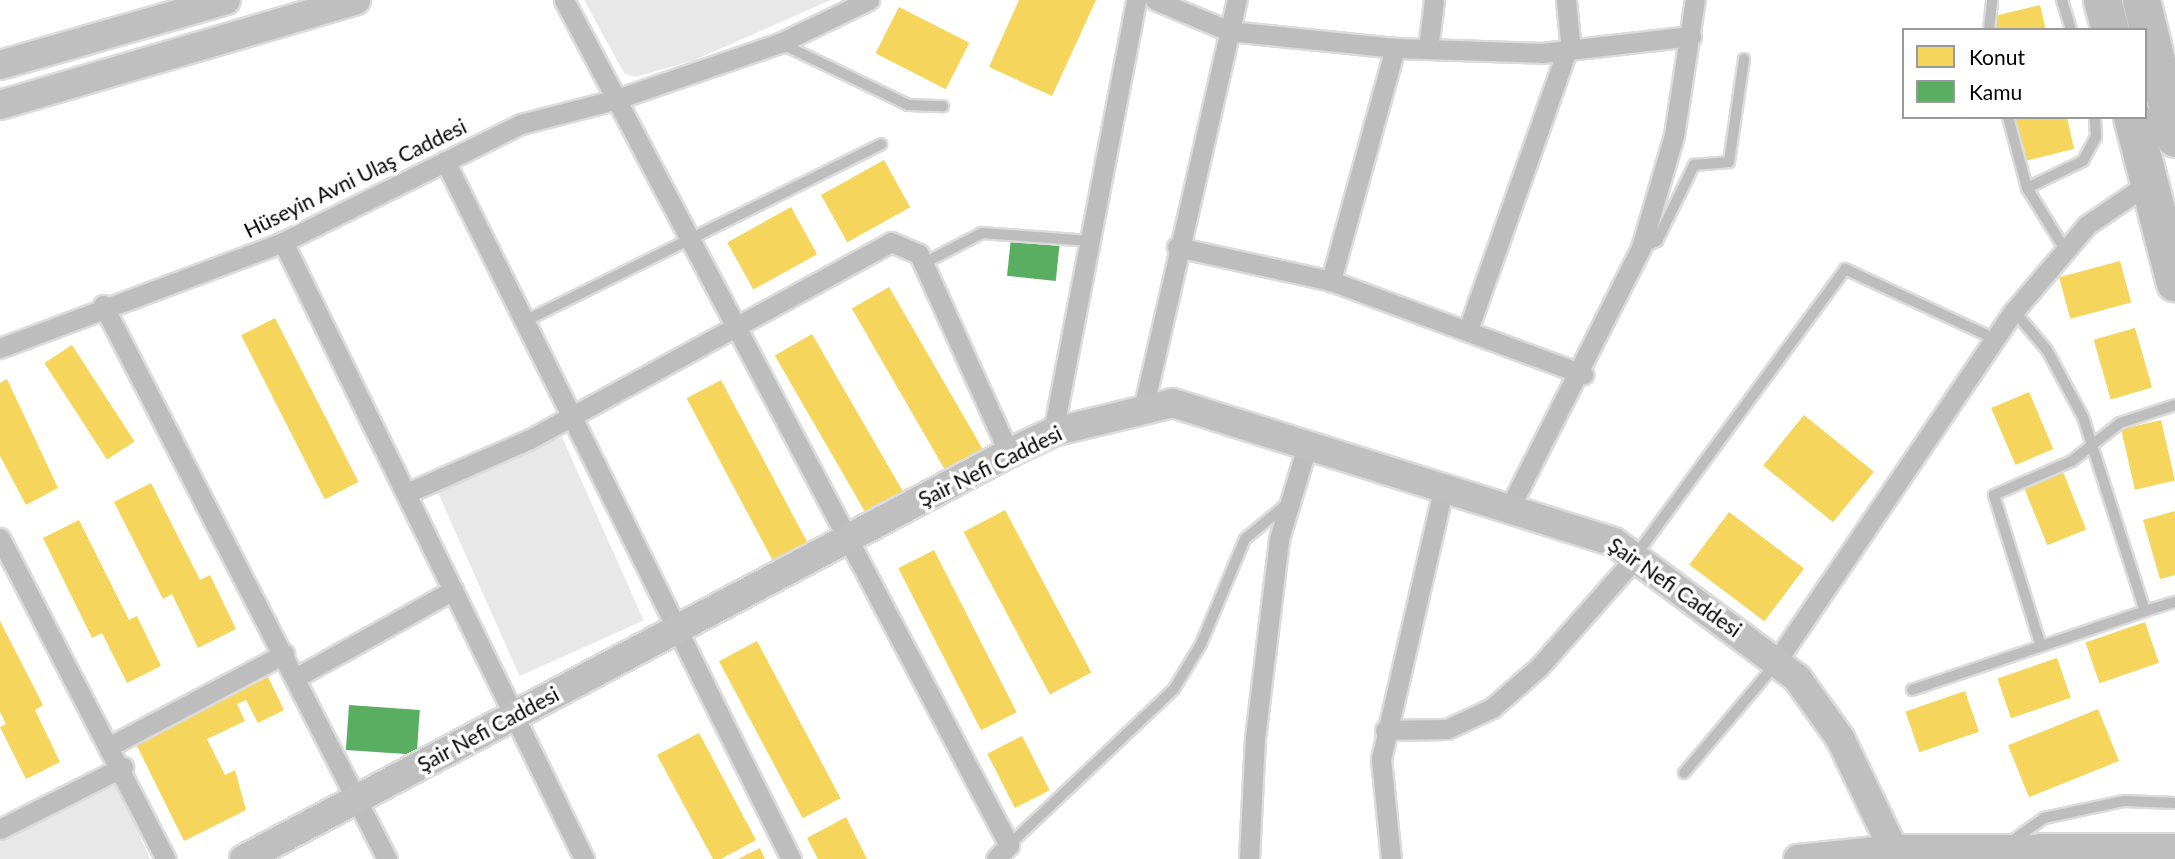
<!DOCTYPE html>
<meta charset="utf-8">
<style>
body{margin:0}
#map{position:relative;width:2175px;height:859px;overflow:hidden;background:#fff;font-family:Lato,sans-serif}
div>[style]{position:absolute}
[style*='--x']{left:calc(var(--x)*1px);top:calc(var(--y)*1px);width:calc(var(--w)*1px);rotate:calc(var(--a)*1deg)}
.green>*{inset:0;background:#e8e8e8;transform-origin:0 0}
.homes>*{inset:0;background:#f6d55c;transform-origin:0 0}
.public>*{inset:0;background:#5aae61;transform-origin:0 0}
.roads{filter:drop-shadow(2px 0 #dbdbdb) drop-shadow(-2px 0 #dbdbdb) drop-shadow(0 2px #dbdbdb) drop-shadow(0 -2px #dbdbdb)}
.lane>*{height:10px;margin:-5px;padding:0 5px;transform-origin:5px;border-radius:5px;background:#bdbdbd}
.street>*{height:19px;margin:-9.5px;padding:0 9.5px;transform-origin:9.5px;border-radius:9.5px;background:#bdbdbd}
.secondary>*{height:28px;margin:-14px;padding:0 14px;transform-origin:14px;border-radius:14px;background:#bfbfbf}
.highway>*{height:37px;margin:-18.5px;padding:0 18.5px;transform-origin:18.5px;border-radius:18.5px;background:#bdbdbd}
span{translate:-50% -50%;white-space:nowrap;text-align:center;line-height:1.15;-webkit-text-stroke:7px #fff;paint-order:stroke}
.street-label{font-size:21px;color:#000}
.legend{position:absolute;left:1902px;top:28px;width:245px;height:91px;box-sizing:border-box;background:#fff;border:2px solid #999;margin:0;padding:9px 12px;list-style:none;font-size:21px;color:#000}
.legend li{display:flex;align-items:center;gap:14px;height:35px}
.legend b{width:35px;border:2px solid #999}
</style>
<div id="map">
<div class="green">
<div style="clip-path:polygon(584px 0,831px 0,692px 61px,635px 77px,624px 73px)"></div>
<div style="left:562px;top:437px;width:201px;height:136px;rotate:66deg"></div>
<div style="clip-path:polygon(116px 781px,150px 859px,0 859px,0 842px)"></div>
</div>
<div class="homes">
<div style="clip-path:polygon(1019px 0,1096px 0,1052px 96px,989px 67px)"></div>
<div style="clip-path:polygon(2040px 5px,2046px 30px,1993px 30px,1990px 17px)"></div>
<div style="left:899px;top:7px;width:79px;height:52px;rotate:27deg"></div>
<div style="clip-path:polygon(2014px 117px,2067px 117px,2074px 149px,2025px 161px)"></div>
<div style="left:884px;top:160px;width:54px;height:72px;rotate:61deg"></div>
<div style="left:791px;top:207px;width:54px;height:73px;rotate:61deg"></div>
<div style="left:2120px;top:261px;width:43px;height:63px;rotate:75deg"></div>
<div style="left:889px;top:287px;width:188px;height:43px;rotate:60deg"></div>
<div style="left:275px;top:318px;width:184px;height:38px;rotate:63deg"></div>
<div style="left:2135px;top:328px;width:62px;height:43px;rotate:74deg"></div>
<div style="left:812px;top:334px;width:188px;height:43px;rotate:60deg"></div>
<div style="left:72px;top:345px;width:115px;height:33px;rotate:57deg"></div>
<div style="clip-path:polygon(7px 379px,58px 488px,26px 505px,0 456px,0 383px)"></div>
<div style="left:721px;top:380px;width:185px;height:39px;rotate:62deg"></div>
<div style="left:2029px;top:392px;width:62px;height:41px;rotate:67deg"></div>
<div style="left:1804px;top:415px;width:90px;height:65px;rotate:39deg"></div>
<div style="left:2161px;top:420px;width:62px;height:41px;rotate:77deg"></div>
<div style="left:2063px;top:472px;width:62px;height:42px;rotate:68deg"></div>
<div style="clip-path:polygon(151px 483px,200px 580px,210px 575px,236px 629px,198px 648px,172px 594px,163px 599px,114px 502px)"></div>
<div style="left:1005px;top:510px;width:184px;height:47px;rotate:62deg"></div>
<div style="clip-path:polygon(2175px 511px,2175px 575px,2160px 579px,2143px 520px)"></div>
<div style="left:1729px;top:512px;width:94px;height:66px;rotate:37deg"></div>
<div style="clip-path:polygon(79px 520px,129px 620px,137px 616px,161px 666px,127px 683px,102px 633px,92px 638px,43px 538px)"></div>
<div style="left:934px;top:550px;width:182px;height:40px;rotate:63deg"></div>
<div style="clip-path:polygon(0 621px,43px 705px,35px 710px,60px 762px,26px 779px,0 727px,6px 724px,0 712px)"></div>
<div style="left:2145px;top:622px;width:43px;height:63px;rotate:71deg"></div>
<div style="left:757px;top:641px;width:178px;height:43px;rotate:62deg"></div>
<div style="left:2057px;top:658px;width:42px;height:63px;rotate:71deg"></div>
<div style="clip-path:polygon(268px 677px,284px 710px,258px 723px,246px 700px,237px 704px,245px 721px,207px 739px,225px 775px,235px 770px,246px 810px,184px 841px,136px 744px)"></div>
<div style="left:1965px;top:691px;width:43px;height:63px;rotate:71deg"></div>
<div style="left:2098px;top:709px;width:56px;height:97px;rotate:68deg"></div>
<div style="clip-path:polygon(699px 733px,756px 840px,721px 859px,713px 859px,657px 755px)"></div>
<div style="left:1022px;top:736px;width:61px;height:39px;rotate:63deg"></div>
<div style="clip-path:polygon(846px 817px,867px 859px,818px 859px,807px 838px)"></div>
<div style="clip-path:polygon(760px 848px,765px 859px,738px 859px)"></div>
</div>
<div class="public">
<div style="left:1011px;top:238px;width:49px;height:38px;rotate:6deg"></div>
<div style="left:349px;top:705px;width:71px;height:45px;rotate:4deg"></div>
</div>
<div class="roads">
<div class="lane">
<div style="--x:2062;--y:0;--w:31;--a:73"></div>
<div style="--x:1989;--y:30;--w:30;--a:-84"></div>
<div style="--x:780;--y:43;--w:142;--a:25.8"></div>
<div style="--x:908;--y:105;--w:35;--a:2"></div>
<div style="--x:2008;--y:117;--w:73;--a:75"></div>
<div style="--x:2027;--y:188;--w:70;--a:58.3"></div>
<div style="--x:2027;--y:188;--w:62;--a:-25.7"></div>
<div style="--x:2083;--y:161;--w:27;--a:-62"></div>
<div style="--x:2096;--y:137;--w:20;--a:-93"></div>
<div style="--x:1642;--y:248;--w:17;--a:-25"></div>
<div style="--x:1657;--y:241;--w:85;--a:-64"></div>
<div style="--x:1694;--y:165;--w:35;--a:-5"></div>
<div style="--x:1729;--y:162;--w:104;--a:-81.7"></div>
<div style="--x:924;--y:263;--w:65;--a:-27.3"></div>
<div style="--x:982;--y:233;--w:108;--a:4.2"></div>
<div style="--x:2014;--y:311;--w:51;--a:49.8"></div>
<div style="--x:2047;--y:350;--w:76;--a:61.8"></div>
<div style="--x:2083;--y:417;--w:204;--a:72.3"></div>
<div style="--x:2145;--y:611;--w:31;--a:-17"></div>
<div style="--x:523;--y:322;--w:400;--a:-26.4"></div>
<div style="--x:1636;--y:555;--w:354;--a:-53.8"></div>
<div style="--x:1845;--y:269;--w:163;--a:25"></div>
<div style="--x:2040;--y:643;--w:155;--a:-107.3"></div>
<div style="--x:1994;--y:495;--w:85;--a:-23.6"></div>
<div style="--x:2072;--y:461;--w:61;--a:-38.4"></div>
<div style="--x:2120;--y:423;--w:58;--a:-18.1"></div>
<div style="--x:1912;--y:690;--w:246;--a:-18.7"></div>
<div style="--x:1684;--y:773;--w:140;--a:-49.9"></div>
<div style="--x:2008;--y:844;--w:44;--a:-35.8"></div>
<div style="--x:2044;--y:818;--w:82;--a:-12"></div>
<div style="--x:2124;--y:801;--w:51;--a:2.2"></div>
<div style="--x:1009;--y:845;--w:227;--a:-43.4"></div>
<div style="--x:1174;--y:689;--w:52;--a:-59"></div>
<div style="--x:1201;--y:644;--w:114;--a:-67.3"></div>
<div style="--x:1245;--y:539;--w:56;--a:-39.9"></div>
</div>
<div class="street">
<div style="--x:564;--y:0;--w:955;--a:62.23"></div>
<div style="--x:1009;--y:845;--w:19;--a:133"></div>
<div style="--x:1155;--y:0;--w:80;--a:22.7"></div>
<div style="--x:1229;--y:31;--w:167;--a:5.8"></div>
<div style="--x:1395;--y:48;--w:147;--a:1.9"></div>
<div style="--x:1542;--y:53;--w:150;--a:-6.5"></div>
<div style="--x:1395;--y:48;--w:242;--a:105.4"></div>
<div style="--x:1331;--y:281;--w:269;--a:20.3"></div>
<div style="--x:1428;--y:49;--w:49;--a:-83"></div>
<div style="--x:445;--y:161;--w:779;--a:63.63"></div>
<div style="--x:283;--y:242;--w:687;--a:63.99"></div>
<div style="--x:1177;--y:247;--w:158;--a:12.4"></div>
<div style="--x:103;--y:305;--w:623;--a:62.86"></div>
<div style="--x:1469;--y:327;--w:303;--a:-70.5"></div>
<div style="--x:1570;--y:41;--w:41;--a:-95.6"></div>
<div style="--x:0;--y:348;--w:302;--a:-20.5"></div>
<div style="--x:283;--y:242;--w:266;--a:-26.4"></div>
<div style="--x:521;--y:124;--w:96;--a:-14.5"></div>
<div style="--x:614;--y:100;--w:176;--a:-19"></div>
<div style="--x:780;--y:43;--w:99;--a:-25.8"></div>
<div style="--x:1144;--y:405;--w:416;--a:-77.1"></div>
<div style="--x:1053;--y:432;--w:440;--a:-79.1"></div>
<div style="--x:407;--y:493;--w:134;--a:-23.7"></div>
<div style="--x:530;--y:439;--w:411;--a:-28.6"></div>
<div style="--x:891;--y:242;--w:30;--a:23"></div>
<div style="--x:919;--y:254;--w:218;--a:65.7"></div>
<div style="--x:1510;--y:507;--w:290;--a:-63.2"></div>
<div style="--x:1641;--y:248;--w:118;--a:-73.7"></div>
<div style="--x:1674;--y:135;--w:137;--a:-81.2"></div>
<div style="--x:0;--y:538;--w:361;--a:62.7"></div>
<div style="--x:1778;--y:659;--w:420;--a:-55.9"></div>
<div style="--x:2014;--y:311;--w:113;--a:-49.7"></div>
<div style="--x:2087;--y:225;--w:75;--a:-34.1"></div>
<div style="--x:295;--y:678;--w:181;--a:-29.1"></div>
<div style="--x:1385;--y:730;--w:62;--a:-0.9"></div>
<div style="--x:1447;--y:729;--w:50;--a:-25"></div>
<div style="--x:1492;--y:708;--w:62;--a:-41.1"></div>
<div style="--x:1539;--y:667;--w:145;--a:-48.6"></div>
<div style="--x:112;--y:745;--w:195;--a:-27.9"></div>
<div style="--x:0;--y:829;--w:138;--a:-26.8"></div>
<div style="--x:1249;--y:859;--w:121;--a:-87.2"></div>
<div style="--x:1255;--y:738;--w:200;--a:-83.1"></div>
<div style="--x:1279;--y:539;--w:100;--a:-73.2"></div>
<div style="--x:1391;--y:859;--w:100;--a:-95.7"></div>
<div style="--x:1381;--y:759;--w:280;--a:-77"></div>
</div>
<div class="secondary">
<div style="--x:0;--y:65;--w:235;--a:-16"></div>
<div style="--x:0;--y:105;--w:371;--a:-16.4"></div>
<div style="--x:244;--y:859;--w:866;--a:-27.96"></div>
<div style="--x:1009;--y:453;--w:49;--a:-25.5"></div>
<div style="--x:1053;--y:432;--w:123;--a:-13.6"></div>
<div style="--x:1173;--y:403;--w:462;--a:17.5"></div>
<div style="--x:1614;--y:542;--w:228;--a:36.6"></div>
<div style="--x:1797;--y:678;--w:74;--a:54.4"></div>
<div style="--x:1840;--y:738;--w:134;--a:64.4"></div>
<div style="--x:1798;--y:859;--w:98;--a:-5.9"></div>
<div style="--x:1895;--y:849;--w:280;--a:-0.2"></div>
</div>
<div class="highway">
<div style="--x:2102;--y:0;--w:31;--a:75"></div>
<div style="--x:2141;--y:0;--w:142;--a:76.2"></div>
<div style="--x:2132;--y:117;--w:171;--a:75.5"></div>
</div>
</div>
<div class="street-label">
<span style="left:355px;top:178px;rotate:-26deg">Hüseyin Avni Ulaş Caddesi</span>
<span style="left:990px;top:466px;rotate:-26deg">Şair Nefi Caddesi</span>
<span style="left:1675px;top:587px;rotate:35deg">Şair Nefi Caddesi</span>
<span style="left:488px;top:729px;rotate:-28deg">Şair Nefi Caddesi</span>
</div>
<ul class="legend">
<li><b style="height:19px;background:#f6d55c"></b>Konut</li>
<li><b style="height:19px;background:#5aae61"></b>Kamu</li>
</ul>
</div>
